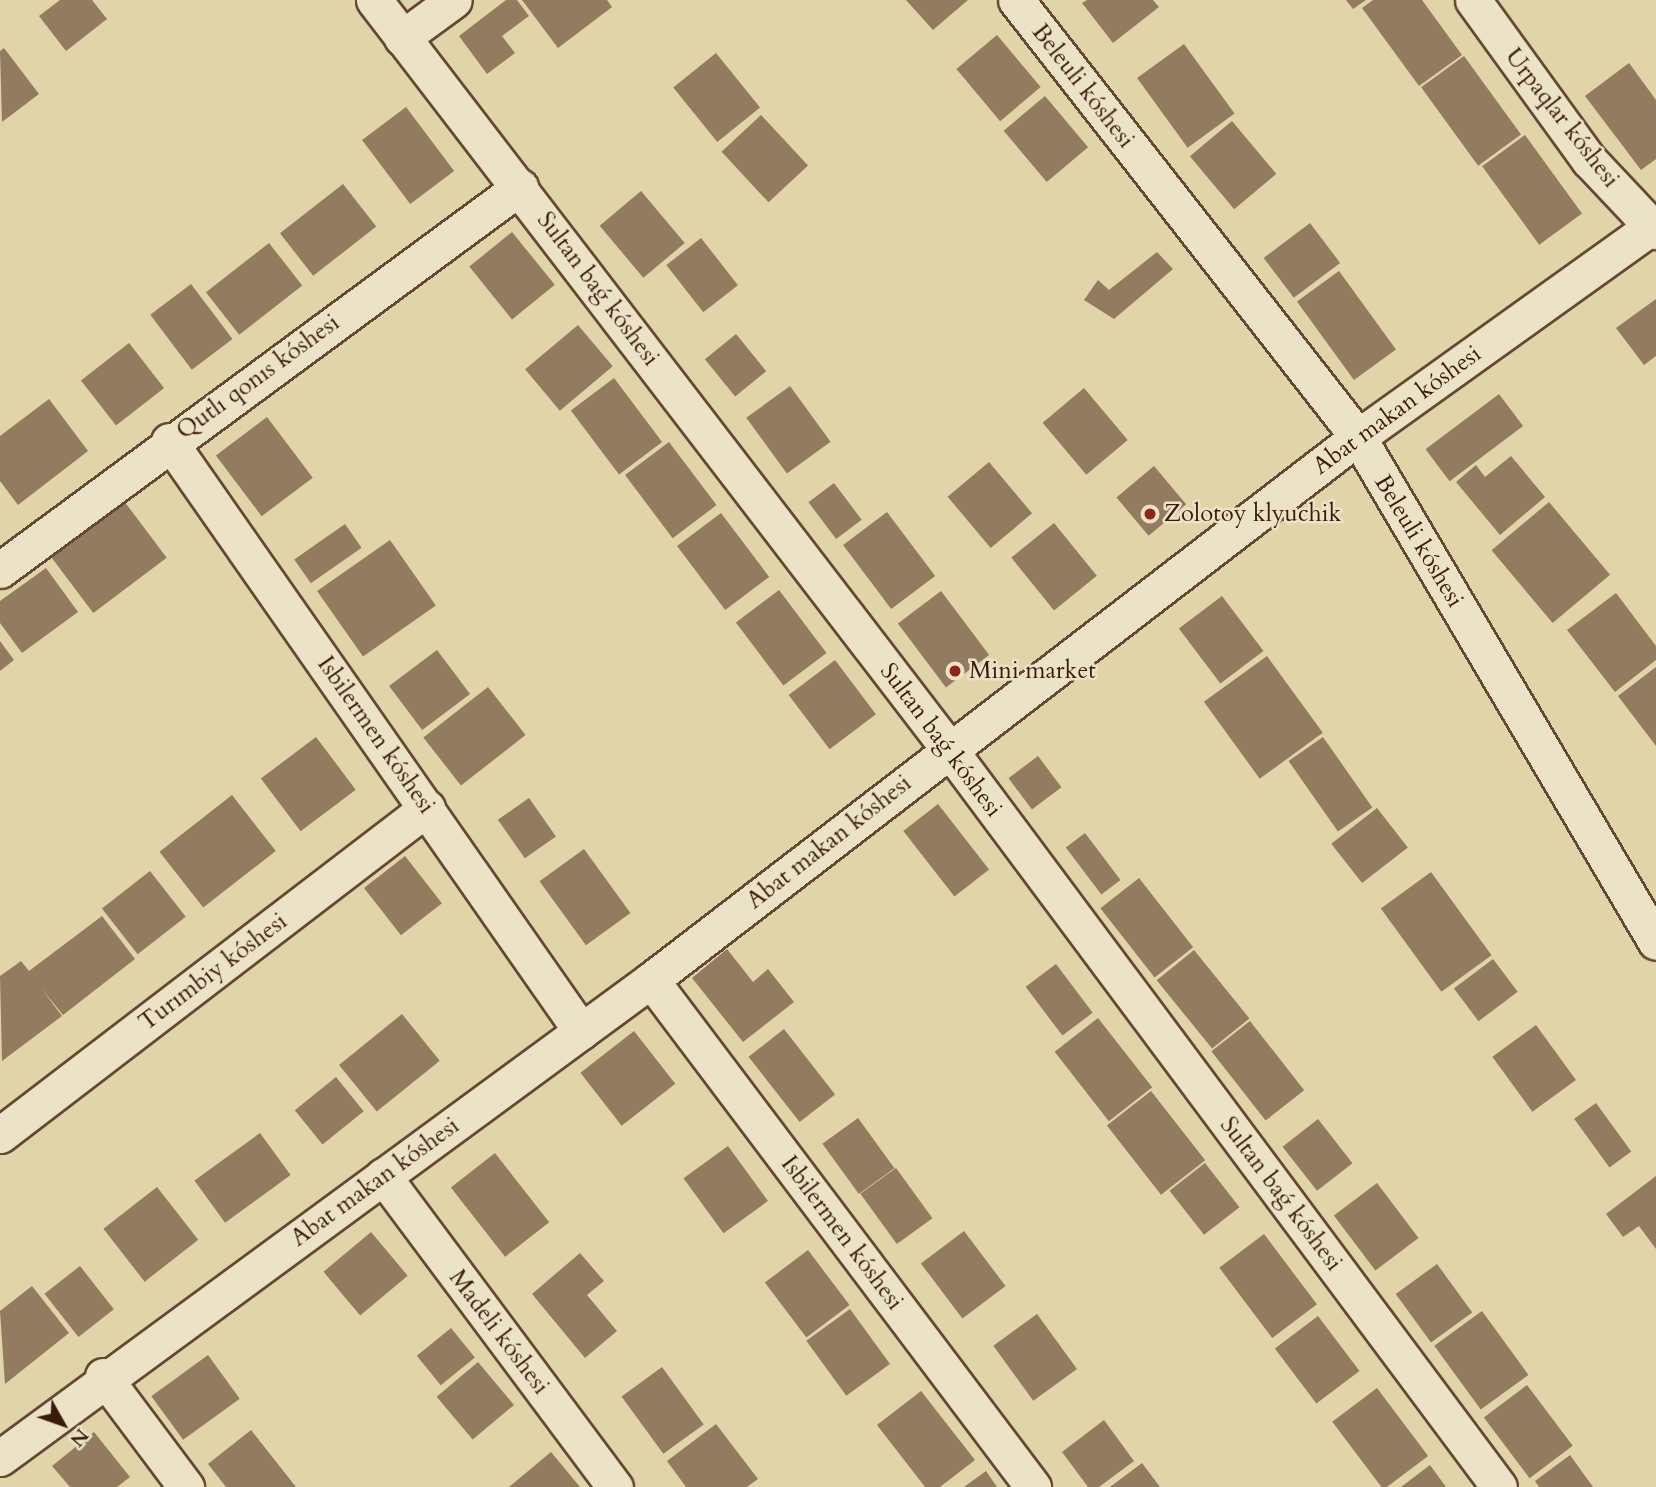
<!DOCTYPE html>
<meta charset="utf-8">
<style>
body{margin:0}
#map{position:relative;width:1656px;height:1487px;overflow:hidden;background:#e2d4a9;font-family:Cardo,serif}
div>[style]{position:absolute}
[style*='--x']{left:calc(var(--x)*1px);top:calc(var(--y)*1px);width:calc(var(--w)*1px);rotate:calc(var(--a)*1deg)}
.building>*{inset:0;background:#927b5e;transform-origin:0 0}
.roads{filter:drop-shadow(2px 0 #654833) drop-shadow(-2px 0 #654833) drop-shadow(0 2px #654833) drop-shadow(0 -2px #654833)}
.street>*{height:35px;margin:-17.5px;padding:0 17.5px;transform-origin:17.5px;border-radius:17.5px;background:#ece3c7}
.dots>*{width:19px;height:19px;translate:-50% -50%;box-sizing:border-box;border:4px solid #ece3c7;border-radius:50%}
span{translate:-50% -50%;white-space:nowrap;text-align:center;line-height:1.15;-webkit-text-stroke:5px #ece3c7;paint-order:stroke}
.street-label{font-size:24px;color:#3b1a0c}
.poi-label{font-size:24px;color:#3b1a0c}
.left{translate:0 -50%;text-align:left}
.north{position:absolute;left:28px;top:1389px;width:70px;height:70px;-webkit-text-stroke:5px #ece3c7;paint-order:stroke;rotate:130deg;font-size:19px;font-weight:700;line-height:28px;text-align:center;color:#3b1a0c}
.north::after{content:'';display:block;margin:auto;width:24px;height:32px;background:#3b1a0c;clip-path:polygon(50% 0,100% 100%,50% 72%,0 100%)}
</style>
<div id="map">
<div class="building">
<div style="clip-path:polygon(60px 0,92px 0,107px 19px,66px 51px,39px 16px)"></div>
<div style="clip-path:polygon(506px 0,517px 0,529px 16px,502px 36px,515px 53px,487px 74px,459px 36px)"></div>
<div style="clip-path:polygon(522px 0,607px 0,612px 7px,558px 48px)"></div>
<div style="clip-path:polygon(906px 0,968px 0,933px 30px)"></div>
<div style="clip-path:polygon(1087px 0,1153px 0,1159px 7px,1113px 43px,1082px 3px)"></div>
<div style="clip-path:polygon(1346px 0,1366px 0,1353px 9px)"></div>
<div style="clip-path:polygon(1373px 0,1422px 0,1462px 55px,1419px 86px,1362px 8px)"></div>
<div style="left:997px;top:35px;width:68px;height:53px;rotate:50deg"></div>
<div style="left:1184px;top:44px;width:86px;height:58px;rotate:54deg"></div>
<div style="clip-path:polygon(4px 48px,39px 94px,2px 122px,0 51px)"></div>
<div style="left:716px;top:53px;width:70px;height:55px;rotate:51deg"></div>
<div style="left:1464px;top:56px;width:97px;height:53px;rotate:54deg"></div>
<div style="clip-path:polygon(1629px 63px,1656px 100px,1656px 159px,1641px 170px,1585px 96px)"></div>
<div style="left:1045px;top:96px;width:67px;height:54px;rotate:50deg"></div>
<div style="left:406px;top:107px;width:80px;height:55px;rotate:53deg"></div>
<div style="left:761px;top:115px;width:69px;height:54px;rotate:47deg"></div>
<div style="left:1232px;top:121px;width:69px;height:55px;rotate:50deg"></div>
<div style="left:1525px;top:135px;width:97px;height:53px;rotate:54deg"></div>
<div style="left:343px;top:184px;width:54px;height:80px;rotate:52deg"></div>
<div style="left:641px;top:191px;width:68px;height:54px;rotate:50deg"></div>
<div style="left:1310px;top:223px;width:50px;height:58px;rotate:53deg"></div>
<div style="left:512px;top:232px;width:68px;height:55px;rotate:51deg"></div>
<div style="left:701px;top:238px;width:60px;height:44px;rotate:52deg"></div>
<div style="left:269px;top:243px;width:54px;height:80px;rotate:52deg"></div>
<div style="clip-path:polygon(1157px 252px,1173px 269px,1114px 319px,1084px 300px,1098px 280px,1109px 290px)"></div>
<div style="left:1339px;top:271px;width:97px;height:52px;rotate:54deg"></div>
<div style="left:191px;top:284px;width:69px;height:51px;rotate:53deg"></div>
<div style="clip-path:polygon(1656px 299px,1656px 356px,1644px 365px,1616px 328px)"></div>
<div style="left:578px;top:325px;width:54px;height:69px;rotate:50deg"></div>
<div style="left:736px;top:334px;width:48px;height:40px;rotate:51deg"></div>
<div style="left:129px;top:343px;width:57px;height:61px;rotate:52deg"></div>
<div style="left:614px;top:378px;width:80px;height:54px;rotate:53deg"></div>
<div style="left:790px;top:386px;width:69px;height:54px;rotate:54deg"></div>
<div style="left:1084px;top:388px;width:68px;height:54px;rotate:50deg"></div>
<div style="left:1499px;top:394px;width:40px;height:92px;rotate:53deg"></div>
<div style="clip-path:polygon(49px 399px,88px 451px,18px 505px,0 481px,0 436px)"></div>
<div style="left:267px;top:417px;width:76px;height:64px;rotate:53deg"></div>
<div style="left:669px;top:442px;width:79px;height:55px;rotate:53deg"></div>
<div style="clip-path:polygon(1511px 456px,1545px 497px,1500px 535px,1456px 482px,1476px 465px,1485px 477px)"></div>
<div style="left:989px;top:462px;width:67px;height:54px;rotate:50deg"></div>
<div style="left:1154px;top:466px;width:50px;height:49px;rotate:50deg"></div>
<div style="left:834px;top:483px;width:46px;height:32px;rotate:53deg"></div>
<div style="left:124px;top:501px;width:71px;height:92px;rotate:53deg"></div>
<div style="left:1549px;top:502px;width:95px;height:75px;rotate:50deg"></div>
<div style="left:887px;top:512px;width:80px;height:55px;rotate:53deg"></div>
<div style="left:721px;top:513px;width:80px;height:55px;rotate:53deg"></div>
<div style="left:1054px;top:523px;width:68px;height:55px;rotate:51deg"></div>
<div style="left:345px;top:524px;width:29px;height:62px;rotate:55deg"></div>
<div style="left:390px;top:540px;width:80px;height:89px;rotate:55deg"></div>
<div style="clip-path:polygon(46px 568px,78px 612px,22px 653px,0 623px,0 601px)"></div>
<div style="left:779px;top:590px;width:79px;height:54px;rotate:53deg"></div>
<div style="left:941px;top:591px;width:80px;height:54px;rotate:53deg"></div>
<div style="clip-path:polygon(1616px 593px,1656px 646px,1656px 660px,1615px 692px,1567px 630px)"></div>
<div style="left:1222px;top:596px;width:69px;height:54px;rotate:53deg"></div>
<div style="clip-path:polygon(0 641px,14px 660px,0 671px)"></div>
<div style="left:437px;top:650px;width:55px;height:60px;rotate:53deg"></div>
<div style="left:1267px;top:656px;width:95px;height:78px;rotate:54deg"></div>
<div style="left:835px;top:660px;width:68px;height:58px;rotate:53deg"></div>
<div style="clip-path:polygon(1656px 667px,1656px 746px,1618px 696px)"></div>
<div style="left:488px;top:687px;width:61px;height:82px;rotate:52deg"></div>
<div style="left:316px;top:737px;width:66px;height:69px;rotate:53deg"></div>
<div style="left:1323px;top:737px;width:86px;height:42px;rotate:55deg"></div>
<div style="left:1038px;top:756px;width:39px;height:37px;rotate:53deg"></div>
<div style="left:232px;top:795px;width:71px;height:92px;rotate:52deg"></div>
<div style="left:529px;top:798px;width:47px;height:38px;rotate:55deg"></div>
<div style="left:938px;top:804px;width:83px;height:44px;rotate:52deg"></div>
<div style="left:1377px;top:808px;width:50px;height:58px;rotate:52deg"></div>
<div style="left:1085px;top:833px;width:59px;height:24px;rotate:53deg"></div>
<div style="left:584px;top:849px;width:79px;height:55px;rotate:54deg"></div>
<div style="left:405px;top:856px;width:60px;height:52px;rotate:52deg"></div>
<div style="left:150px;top:871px;width:58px;height:61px;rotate:52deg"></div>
<div style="left:1431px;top:872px;width:103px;height:62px;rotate:54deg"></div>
<div style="left:1139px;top:878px;width:88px;height:49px;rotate:52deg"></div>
<div style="clip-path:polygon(102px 916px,135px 959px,63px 1015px,41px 988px,62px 1016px,2px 1061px,0 976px,21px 961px,29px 971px)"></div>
<div style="clip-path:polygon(727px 949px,753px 982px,768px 969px,794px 1002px,743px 1042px,692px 978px)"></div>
<div style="left:1194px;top:950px;width:88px;height:48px;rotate:51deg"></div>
<div style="left:1493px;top:959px;width:41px;height:49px;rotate:53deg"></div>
<div style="left:1056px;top:964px;width:61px;height:38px;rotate:53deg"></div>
<div style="left:402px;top:1014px;width:60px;height:81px;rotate:51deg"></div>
<div style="left:1098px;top:1018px;width:88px;height:55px;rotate:52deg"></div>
<div style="left:1250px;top:1021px;width:88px;height:49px;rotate:52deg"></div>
<div style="left:1536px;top:1025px;width:68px;height:54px;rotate:54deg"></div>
<div style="left:784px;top:1029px;width:83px;height:45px;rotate:52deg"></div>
<div style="left:634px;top:1031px;width:67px;height:68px;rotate:52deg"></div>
<div style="left:336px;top:1077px;width:44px;height:53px;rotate:51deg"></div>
<div style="left:1151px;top:1091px;width:88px;height:56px;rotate:52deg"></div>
<div style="left:1596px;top:1103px;width:60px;height:27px;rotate:54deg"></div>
<div style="left:858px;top:1118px;width:62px;height:44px;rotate:54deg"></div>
<div style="left:1318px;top:1119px;width:56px;height:45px;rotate:52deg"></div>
<div style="left:260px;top:1133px;width:52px;height:81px;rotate:54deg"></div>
<div style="left:728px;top:1146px;width:68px;height:55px;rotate:54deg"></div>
<div style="left:495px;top:1153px;width:88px;height:56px;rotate:52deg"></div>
<div style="left:1205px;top:1163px;width:56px;height:45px;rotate:52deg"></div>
<div style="left:896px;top:1168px;width:62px;height:44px;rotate:54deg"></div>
<div style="clip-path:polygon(1656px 1176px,1656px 1249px,1639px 1226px,1623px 1237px,1606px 1214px)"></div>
<div style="left:1377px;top:1183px;width:69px;height:54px;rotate:53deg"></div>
<div style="left:157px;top:1187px;width:67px;height:68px;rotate:52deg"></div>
<div style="left:964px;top:1231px;width:69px;height:54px;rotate:53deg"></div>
<div style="left:371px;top:1232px;width:57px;height:62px;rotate:50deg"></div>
<div style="left:1264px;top:1234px;width:88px;height:56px;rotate:53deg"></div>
<div style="left:808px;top:1250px;width:69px;height:54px;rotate:53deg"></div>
<div style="clip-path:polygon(580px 1253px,604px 1281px,587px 1295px,617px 1331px,585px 1358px,532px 1294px)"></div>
<div style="left:1437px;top:1264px;width:60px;height:51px;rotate:54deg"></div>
<div style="left:80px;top:1266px;width:55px;height:45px;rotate:52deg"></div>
<div style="clip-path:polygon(32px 1286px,69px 1333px,5px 1384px,0 1311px)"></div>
<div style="left:850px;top:1309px;width:68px;height:54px;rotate:54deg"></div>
<div style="left:1482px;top:1311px;width:79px;height:59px;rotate:54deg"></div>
<div style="left:1037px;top:1314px;width:68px;height:54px;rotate:54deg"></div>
<div style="left:1318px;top:1316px;width:69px;height:54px;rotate:53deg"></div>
<div style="left:451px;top:1328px;width:38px;height:44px;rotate:51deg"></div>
<div style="left:208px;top:1355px;width:54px;height:70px;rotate:54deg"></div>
<div style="left:478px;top:1362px;width:56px;height:54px;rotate:50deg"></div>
<div style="left:662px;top:1367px;width:71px;height:50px;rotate:54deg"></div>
<div style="left:1527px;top:1385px;width:76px;height:54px;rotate:53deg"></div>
<div style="left:1377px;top:1388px;width:85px;height:56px;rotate:53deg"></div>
<div style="clip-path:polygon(921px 1391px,975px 1460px,940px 1487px,925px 1487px,877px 1425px)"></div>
<div style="clip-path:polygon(1104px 1420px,1134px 1461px,1099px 1487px,1088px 1487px,1062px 1452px)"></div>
<div style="clip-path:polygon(716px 1424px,758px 1479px,747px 1487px,686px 1487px,667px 1461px)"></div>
<div style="clip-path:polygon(251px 1430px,296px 1487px,226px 1487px,208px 1464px)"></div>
<div style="clip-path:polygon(94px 1432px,130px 1477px,117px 1487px,70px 1487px,52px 1466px)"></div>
<div style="clip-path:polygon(551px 1452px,580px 1487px,509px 1487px)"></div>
<div style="clip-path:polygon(1570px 1455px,1593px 1487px,1539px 1487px,1535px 1481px)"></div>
<div style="clip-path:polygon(1142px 1463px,1160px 1487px,1110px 1487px)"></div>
<div style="clip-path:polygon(1430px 1465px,1446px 1487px,1401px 1487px)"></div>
<div style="clip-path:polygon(986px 1471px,997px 1487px,964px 1487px)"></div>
</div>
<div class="roads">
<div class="street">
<div style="--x:374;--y:0;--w:944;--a:52.49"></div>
<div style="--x:949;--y:749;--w:920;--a:53.3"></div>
<div style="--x:1016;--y:0;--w:555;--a:51.95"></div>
<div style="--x:1358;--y:437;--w:586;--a:59.46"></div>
<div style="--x:1473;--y:0;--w:198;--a:54.1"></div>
<div style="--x:1589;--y:160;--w:98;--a:46.7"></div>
<div style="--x:402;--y:38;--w:64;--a:-36.2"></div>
<div style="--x:169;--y:441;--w:720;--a:55.07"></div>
<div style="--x:0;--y:570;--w:646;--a:-36.37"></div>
<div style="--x:651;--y:980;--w:635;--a:53"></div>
<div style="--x:0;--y:1135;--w:538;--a:-37.45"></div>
<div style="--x:383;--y:1176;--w:388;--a:53.3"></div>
<div style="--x:103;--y:1376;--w:139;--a:53.2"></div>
<div style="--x:0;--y:1458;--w:808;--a:-36.29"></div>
<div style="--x:651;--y:980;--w:891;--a:-37.53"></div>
<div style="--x:1358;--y:437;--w:366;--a:-35.6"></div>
</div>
</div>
<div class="dots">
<div style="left:1150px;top:514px;background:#8f2418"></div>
<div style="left:955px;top:671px;background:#8f2418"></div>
</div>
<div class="street-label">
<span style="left:1083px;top:86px;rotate:52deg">Beleuli kóshesi</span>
<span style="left:1562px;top:118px;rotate:52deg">Urpaqlar kóshesi</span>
<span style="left:598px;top:289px;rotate:53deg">Sultan baǵ kóshesi</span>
<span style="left:258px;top:377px;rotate:-36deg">Qutlı qonıs kóshesi</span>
<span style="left:1397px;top:410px;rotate:-36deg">Abat makan kóshesi</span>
<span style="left:1419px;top:541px;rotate:59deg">Beleuli kóshesi</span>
<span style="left:376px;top:735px;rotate:55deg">Isbilermen kóshesi</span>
<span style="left:941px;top:740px;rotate:53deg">Sultan baǵ kóshesi</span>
<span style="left:829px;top:842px;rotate:-38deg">Abat makan kóshesi</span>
<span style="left:213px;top:972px;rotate:-37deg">Turımbiy kóshesi</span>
<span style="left:375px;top:1182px;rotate:-36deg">Abat makan kóshesi</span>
<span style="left:1281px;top:1194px;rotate:53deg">Sultan baǵ kóshesi</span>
<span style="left:842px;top:1233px;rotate:53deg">Isbilermen kóshesi</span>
<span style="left:499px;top:1332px;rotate:53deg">Madeli kóshesi</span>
</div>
<div class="poi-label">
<span class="left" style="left:1164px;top:514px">Zolotoy klyuchik</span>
<span class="left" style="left:969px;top:671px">Mini market</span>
</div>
<div class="north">N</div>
</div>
